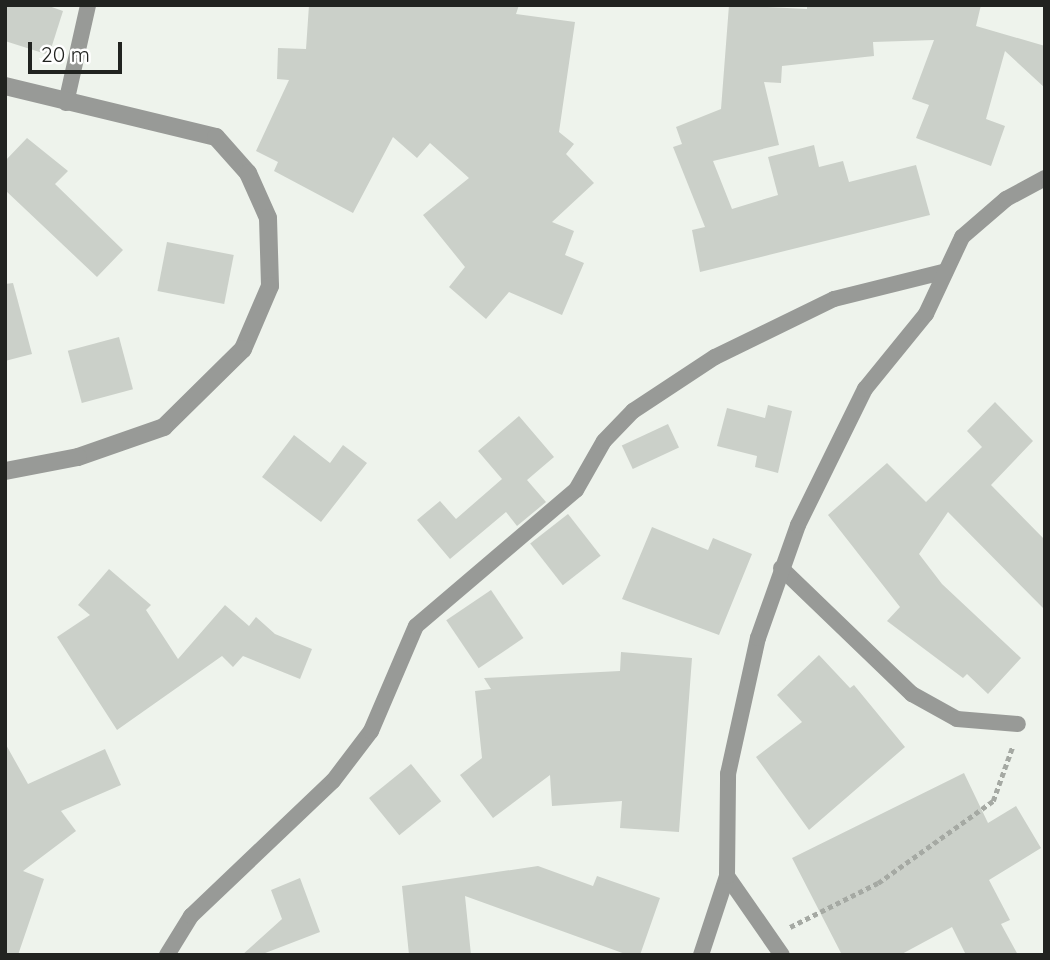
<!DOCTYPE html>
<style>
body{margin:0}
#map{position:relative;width:1050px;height:960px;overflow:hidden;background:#eef3ec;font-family:Quicksand,sans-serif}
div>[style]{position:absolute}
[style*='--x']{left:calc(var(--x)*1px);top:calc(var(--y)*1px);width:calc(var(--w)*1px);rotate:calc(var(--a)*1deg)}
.building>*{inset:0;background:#cbd0c9;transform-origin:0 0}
.path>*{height:4.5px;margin-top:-2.25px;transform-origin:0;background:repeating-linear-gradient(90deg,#a5a9a3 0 5px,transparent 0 8.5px)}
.service>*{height:16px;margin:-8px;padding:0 8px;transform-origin:8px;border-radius:8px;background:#989a97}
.minor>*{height:18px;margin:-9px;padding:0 9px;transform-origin:9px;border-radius:9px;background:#989a97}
span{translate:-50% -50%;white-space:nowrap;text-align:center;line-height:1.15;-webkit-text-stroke:7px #fff;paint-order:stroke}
.frame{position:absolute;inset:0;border:7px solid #212320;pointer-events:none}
.scale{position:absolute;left:28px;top:42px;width:94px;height:32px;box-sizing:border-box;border:4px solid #212320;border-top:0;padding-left:9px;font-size:21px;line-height:24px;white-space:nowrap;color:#212320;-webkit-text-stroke:5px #fff;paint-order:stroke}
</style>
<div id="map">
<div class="building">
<div style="clip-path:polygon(5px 5px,46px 5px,63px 11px,49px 55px,5px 41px)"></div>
<div style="clip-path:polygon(309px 5px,519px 5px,516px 14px,575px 22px,559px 132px,574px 144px,566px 154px,594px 183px,552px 222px,574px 231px,565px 255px,584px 263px,562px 315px,509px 292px,486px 319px,449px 287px,465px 267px,423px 215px,469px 178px,430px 143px,417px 158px,393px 137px,353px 213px,274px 171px,278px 162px,256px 151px,289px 80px,277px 79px,278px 48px,306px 49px)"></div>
<div style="clip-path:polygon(729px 5px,807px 9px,807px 5px,981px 5px,976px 26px,1045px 46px,1045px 88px,1005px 51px,986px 119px,1005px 126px,991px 166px,916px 138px,929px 105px,912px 99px,934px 40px,873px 42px,874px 56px,782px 66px,781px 83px,764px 82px,779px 145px,713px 161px,732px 209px,778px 195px,768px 157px,814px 145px,819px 167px,843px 161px,849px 182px,916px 165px,930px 215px,700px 272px,692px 230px,705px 227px,673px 147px,682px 144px,676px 127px,721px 109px)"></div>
<div style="clip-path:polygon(27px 138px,68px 171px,55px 184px,123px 250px,97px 277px,5px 190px,5px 161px)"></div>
<div style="left:167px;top:242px;width:68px;height:50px;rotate:11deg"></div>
<div style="clip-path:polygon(13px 283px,32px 354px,5px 361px,5px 284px)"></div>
<div style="left:119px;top:337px;width:54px;height:53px;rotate:75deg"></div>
<div style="clip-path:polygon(995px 402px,1033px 441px,991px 485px,1045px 540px,1045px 610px,948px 512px,919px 554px,942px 584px,1021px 658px,988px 694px,967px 674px,963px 678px,887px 621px,900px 607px,828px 515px,887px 463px,926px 502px,982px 447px,967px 431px)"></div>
<div style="clip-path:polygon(768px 405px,792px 411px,778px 473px,755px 467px,757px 456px,717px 446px,727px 408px,765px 418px)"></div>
<div style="clip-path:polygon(519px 416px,554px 457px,527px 480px,546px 502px,517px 526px,506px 512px,450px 559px,417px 520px,440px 501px,456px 519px,502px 479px,478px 451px)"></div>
<div style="left:668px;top:424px;width:26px;height:51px;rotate:65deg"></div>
<div style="clip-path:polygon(294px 435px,330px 463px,343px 445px,367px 463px,321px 522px,262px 477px)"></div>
<div style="left:568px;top:514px;width:53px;height:48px;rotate:52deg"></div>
<div style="clip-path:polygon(652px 527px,708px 550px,713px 538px,752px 554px,719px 635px,622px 599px)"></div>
<div style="clip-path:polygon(109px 569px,151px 605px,146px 610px,178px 659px,225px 605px,249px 626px,256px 617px,275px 634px,312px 649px,300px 679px,243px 656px,233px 667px,222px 656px,117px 730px,57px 637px,90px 615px,78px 605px)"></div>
<div style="left:491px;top:590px;width:58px;height:54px;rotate:56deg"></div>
<div style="clip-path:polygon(621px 652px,692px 658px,679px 832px,620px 828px,622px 801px,552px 806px,550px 775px,493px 818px,460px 775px,482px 758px,475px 691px,491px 689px,484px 678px,620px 671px)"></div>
<div style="clip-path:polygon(819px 655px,850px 688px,854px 685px,905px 747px,809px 830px,756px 757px,802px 722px,777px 695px)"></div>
<div style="clip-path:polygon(5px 743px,28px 784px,105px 749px,121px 785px,61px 811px,76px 831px,23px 871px,44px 879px,18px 955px,5px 955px)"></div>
<div style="left:411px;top:764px;width:48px;height:54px;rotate:51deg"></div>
<div style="clip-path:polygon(964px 773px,988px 823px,1016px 806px,1041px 848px,989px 880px,1010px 920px,1001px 924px,1018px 955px,966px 955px,952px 927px,900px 955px,842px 955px,792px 858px)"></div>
<div style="clip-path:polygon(538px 866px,593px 886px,597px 876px,660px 898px,640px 955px,628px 955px,465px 896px,471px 955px,409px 955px,402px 886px)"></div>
<div style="clip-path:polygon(300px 878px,320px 932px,260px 955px,242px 955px,282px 919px,271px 890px)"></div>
</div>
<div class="path">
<div style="--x:790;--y:927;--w:98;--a:-26.6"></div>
<div style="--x:878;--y:883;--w:141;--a:-35.5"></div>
<div style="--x:993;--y:801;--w:59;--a:-70.3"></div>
</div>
<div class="service">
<div style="--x:66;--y:103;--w:100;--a:-77.3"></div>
<div style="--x:781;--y:568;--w:182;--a:43.9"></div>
<div style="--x:912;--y:694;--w:51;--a:29.1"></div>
<div style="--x:957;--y:719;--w:61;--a:4.7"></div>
<div style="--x:727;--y:876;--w:96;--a:55.2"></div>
<div style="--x:167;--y:955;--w:46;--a:-58.4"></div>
<div style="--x:191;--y:916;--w:196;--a:-43.6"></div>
<div style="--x:333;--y:781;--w:63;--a:-52.8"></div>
<div style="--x:371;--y:731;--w:114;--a:-66.8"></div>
<div style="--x:416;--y:626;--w:210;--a:-40.4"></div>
<div style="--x:576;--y:490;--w:56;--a:-60.3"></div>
<div style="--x:604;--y:441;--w:42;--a:-46"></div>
<div style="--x:633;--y:411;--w:98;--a:-33.4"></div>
<div style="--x:715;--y:357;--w:132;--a:-26"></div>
<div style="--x:834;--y:299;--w:115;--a:-14"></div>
<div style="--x:701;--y:955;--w:83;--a:-71.8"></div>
<div style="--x:727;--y:876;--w:102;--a:-89.4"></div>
<div style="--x:728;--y:774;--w:139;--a:-77.6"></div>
<div style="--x:758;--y:638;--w:120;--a:-70.5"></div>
<div style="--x:798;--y:525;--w:152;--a:-63.8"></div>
<div style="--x:865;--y:389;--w:97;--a:-50.9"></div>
<div style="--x:926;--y:314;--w:85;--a:-64.9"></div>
<div style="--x:962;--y:237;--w:58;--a:-40.8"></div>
<div style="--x:1006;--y:199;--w:44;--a:-28.3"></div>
</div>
<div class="minor">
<div style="--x:5;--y:86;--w:217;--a:13.6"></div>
<div style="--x:216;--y:137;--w:48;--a:48.4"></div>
<div style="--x:248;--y:173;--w:49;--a:66"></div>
<div style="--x:268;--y:218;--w:68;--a:88.3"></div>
<div style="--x:270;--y:286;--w:69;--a:113.2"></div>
<div style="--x:243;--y:349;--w:111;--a:135.4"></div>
<div style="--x:164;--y:427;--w:91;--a:160.8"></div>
<div style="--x:78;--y:457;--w:74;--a:169.1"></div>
</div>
<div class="frame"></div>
<div class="scale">20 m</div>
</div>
